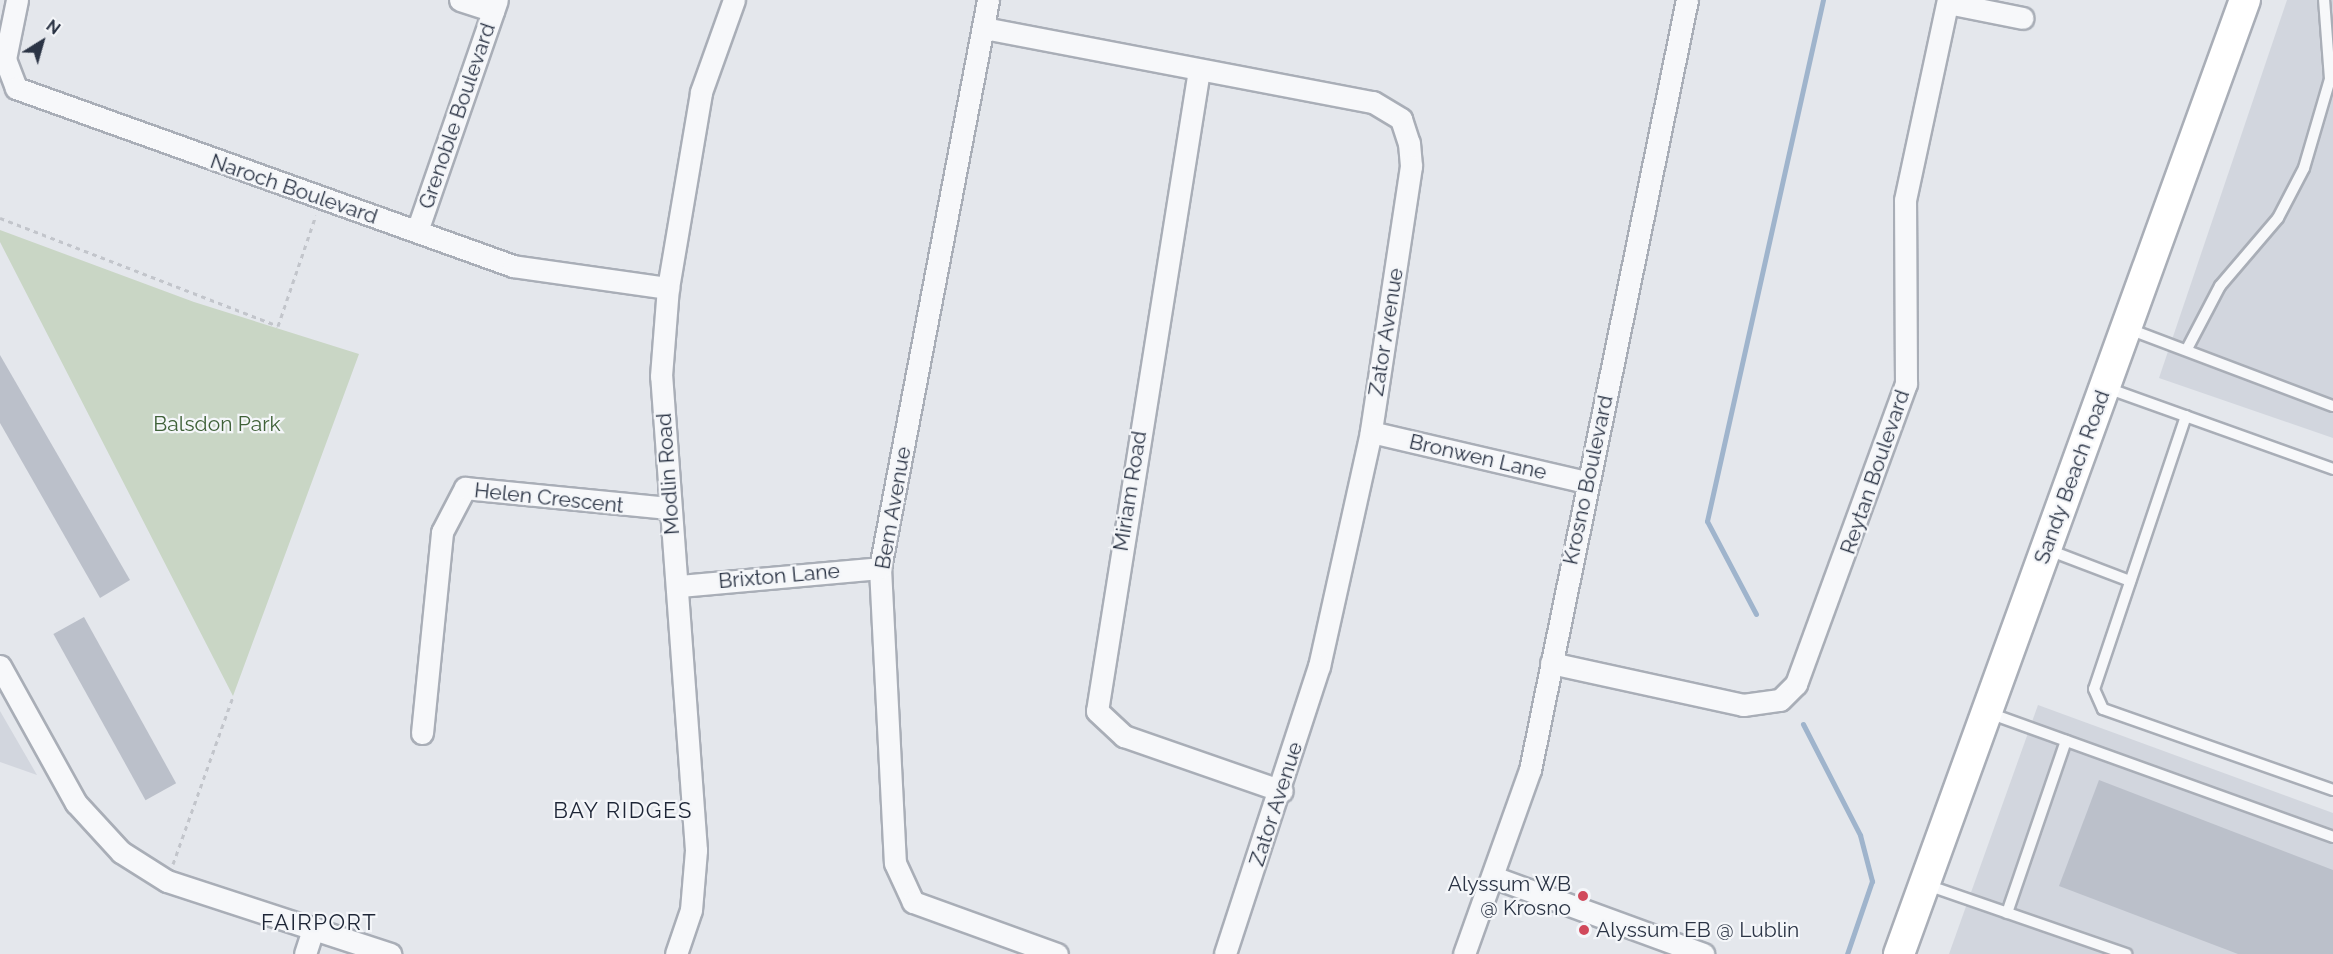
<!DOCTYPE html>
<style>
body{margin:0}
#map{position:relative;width:2333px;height:954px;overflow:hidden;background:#e4e7ec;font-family:Raleway,sans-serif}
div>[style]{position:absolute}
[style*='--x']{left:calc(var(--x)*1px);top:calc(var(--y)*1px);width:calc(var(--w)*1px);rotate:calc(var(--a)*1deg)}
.built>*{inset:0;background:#d2d6de}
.green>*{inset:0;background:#c9d6c5}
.stream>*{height:5px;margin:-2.5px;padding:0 2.5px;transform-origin:2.5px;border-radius:2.5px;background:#9fb4cc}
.building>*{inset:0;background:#bbc0ca;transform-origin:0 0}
.path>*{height:3px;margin-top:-1.5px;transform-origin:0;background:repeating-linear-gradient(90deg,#c2c5cb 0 4.5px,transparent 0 9px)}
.roads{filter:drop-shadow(2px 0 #a9aeb7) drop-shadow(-2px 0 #a9aeb7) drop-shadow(0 2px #a9aeb7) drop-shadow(0 -2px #a9aeb7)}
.lane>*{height:10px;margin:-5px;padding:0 5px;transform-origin:5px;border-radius:5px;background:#f7f8fa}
.street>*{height:21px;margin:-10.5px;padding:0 10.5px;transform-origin:10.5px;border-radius:10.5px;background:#f7f8fa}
.secondary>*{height:30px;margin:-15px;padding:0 15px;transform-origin:15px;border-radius:15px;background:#fff}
.dots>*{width:16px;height:16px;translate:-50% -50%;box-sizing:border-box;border:3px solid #f4f6f9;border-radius:50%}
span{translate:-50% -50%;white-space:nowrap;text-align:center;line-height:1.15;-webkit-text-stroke:4.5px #f4f6f9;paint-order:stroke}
.street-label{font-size:21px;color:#2b3445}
.park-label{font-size:21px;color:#3f6138}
.poi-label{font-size:21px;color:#2b3445}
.right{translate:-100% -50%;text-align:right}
.left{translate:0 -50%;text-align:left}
.neighbourhood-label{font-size:22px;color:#1d2536;letter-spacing:1.5px}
.north{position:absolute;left:12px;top:12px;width:60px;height:60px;-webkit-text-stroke:4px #f4f6f9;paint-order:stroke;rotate:37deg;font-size:16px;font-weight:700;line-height:24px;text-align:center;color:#2b3445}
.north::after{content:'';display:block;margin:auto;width:21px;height:27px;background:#2b3445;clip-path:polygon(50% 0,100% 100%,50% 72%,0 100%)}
</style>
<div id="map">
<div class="built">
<div style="clip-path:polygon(2287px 0,2333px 0,2333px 438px,2159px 378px)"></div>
<div style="clip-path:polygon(2038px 705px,2333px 813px,2333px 954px,1949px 954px)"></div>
<div style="clip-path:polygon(0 711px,37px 775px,0 762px)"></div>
</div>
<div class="green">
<div style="clip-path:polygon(0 230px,194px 302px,359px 354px,233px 696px,0 242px)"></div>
</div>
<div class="stream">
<div style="--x:1756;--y:614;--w:105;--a:-117.8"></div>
<div style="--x:1707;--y:521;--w:534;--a:-77.45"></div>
<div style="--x:1803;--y:724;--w:125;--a:62.8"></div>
<div style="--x:1860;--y:835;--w:48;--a:75.4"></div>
<div style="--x:1872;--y:881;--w:77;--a:108.9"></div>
</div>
<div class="building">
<div style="clip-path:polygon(0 355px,130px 580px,100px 598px,0 423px)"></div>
<div style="left:84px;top:617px;width:190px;height:35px;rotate:61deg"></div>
<div style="clip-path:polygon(2099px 780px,2333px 870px,2333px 954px,2238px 954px,2059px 886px)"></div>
</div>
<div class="path">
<div style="--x:0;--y:218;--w:298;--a:21.2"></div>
<div style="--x:278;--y:326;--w:117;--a:-71.1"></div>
<div style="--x:173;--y:864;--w:178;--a:-70.3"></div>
</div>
<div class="roads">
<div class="lane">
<div style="--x:2129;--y:329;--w:218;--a:20.7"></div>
<div style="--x:2187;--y:349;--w:71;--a:-62.4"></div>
<div style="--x:2220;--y:286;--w:89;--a:-49.5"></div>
<div style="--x:2278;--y:218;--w:56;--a:-62.5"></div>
<div style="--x:2304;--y:168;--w:93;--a:-73.7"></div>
<div style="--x:2330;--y:79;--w:79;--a:-94.3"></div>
<div style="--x:2107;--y:388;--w:240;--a:19.7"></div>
<div style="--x:2186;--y:416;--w:288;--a:108.6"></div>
<div style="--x:2094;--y:689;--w:22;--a:66"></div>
<div style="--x:2103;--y:709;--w:244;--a:19.4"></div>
<div style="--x:2046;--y:549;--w:90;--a:20.9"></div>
<div style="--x:1989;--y:713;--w:366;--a:19.8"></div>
<div style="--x:1927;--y:885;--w:211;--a:19.1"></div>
<div style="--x:2007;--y:913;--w:182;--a:-71.1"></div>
</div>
<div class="street">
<div style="--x:17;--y:0;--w:60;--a:101.5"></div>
<div style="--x:5;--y:59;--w:31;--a:69"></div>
<div style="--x:16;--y:88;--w:528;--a:19.7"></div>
<div style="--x:513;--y:266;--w:157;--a:8.1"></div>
<div style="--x:460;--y:0;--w:35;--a:18"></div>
<div style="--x:988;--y:0;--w:578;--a:100.77"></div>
<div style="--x:880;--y:568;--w:295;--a:87.1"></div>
<div style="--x:895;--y:863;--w:43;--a:65.2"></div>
<div style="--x:913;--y:902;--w:153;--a:19.9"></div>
<div style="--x:1948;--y:3;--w:76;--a:11.3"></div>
<div style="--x:984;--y:28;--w:396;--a:10.8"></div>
<div style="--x:1373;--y:102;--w:33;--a:31"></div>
<div style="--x:1401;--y:119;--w:25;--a:72"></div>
<div style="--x:1409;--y:143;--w:23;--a:85"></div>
<div style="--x:1411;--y:166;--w:269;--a:98.6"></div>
<div style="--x:1371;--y:432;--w:240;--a:102.5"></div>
<div style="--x:1319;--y:666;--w:303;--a:108.1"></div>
<div style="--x:1199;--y:70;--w:649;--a:99.04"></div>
<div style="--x:1097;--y:711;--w:37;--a:43"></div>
<div style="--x:1124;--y:736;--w:167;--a:19.2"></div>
<div style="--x:417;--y:231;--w:244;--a:-70.9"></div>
<div style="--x:1371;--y:432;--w:221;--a:13.1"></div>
<div style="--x:679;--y:586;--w:202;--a:-5.1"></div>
<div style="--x:1551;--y:663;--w:197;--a:12.3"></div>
<div style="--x:1743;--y:705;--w:37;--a:-8"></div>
<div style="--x:1780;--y:700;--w:23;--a:-45"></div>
<div style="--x:1796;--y:684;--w:320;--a:-69.9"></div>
<div style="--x:1906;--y:384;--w:184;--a:-90.3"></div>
<div style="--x:1905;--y:200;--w:205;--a:-77.9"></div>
<div style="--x:0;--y:666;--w:157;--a:61"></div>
<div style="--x:76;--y:803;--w:67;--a:47.4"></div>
<div style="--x:121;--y:852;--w:54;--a:32.2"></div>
<div style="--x:167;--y:881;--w:235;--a:18.1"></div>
<div style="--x:422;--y:733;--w:202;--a:-84.3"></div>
<div style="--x:442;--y:532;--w:50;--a:-62.4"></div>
<div style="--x:465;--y:488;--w:204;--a:5.6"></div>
<div style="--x:1493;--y:877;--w:224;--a:20.1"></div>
<div style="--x:305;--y:954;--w:28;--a:-72"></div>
<div style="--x:676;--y:954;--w:46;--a:-71.2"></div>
<div style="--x:691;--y:910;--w:60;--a:-85.2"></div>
<div style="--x:696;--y:850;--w:475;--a:-94.2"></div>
<div style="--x:661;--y:376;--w:88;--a:-85.5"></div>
<div style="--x:668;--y:288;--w:199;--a:-80.4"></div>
<div style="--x:701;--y:92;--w:98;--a:-70.3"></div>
<div style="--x:1464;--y:954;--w:195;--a:-70.3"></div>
<div style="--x:1530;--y:770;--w:786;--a:-78.48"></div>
</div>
<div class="secondary">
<div style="--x:1899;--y:954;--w:1015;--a:-70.07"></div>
</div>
</div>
<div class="dots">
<div style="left:1583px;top:896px;background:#d1495b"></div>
<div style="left:1584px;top:930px;background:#d1495b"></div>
</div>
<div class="street-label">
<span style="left:457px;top:116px;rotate:-71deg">Grenoble Boulevard</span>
<span style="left:294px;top:189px;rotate:19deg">Naroch Boulevard</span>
<span style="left:1386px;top:332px;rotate:-81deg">Zator Avenue</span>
<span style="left:1478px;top:457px;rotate:13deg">Bronwen Lane</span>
<span style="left:1875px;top:472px;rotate:-71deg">Reytan Boulevard</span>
<span style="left:668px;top:474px;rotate:-94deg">Modlin Road</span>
<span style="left:2072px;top:477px;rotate:-70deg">Sandy Beach Road</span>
<span style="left:1588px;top:480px;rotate:-78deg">Krosno Boulevard</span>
<span style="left:1130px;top:491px;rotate:-81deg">Miriam Road</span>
<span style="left:549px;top:498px;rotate:6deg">Helen Crescent</span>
<span style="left:893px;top:508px;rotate:-80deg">Bem Avenue</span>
<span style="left:779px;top:576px;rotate:-5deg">Brixton Lane</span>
<span style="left:1276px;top:804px;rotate:-72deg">Zator Avenue</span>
</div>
<div class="park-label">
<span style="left:217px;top:424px">Balsdon Park</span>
</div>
<div class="poi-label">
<span class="right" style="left:1571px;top:896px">Alyssum WB<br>@ Krosno</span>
<span class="left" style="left:1596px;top:930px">Alyssum EB @ Lublin</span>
</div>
<div class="neighbourhood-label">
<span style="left:623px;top:811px">BAY RIDGES</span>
<span style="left:319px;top:923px">FAIRPORT</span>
</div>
<div class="north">N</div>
</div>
